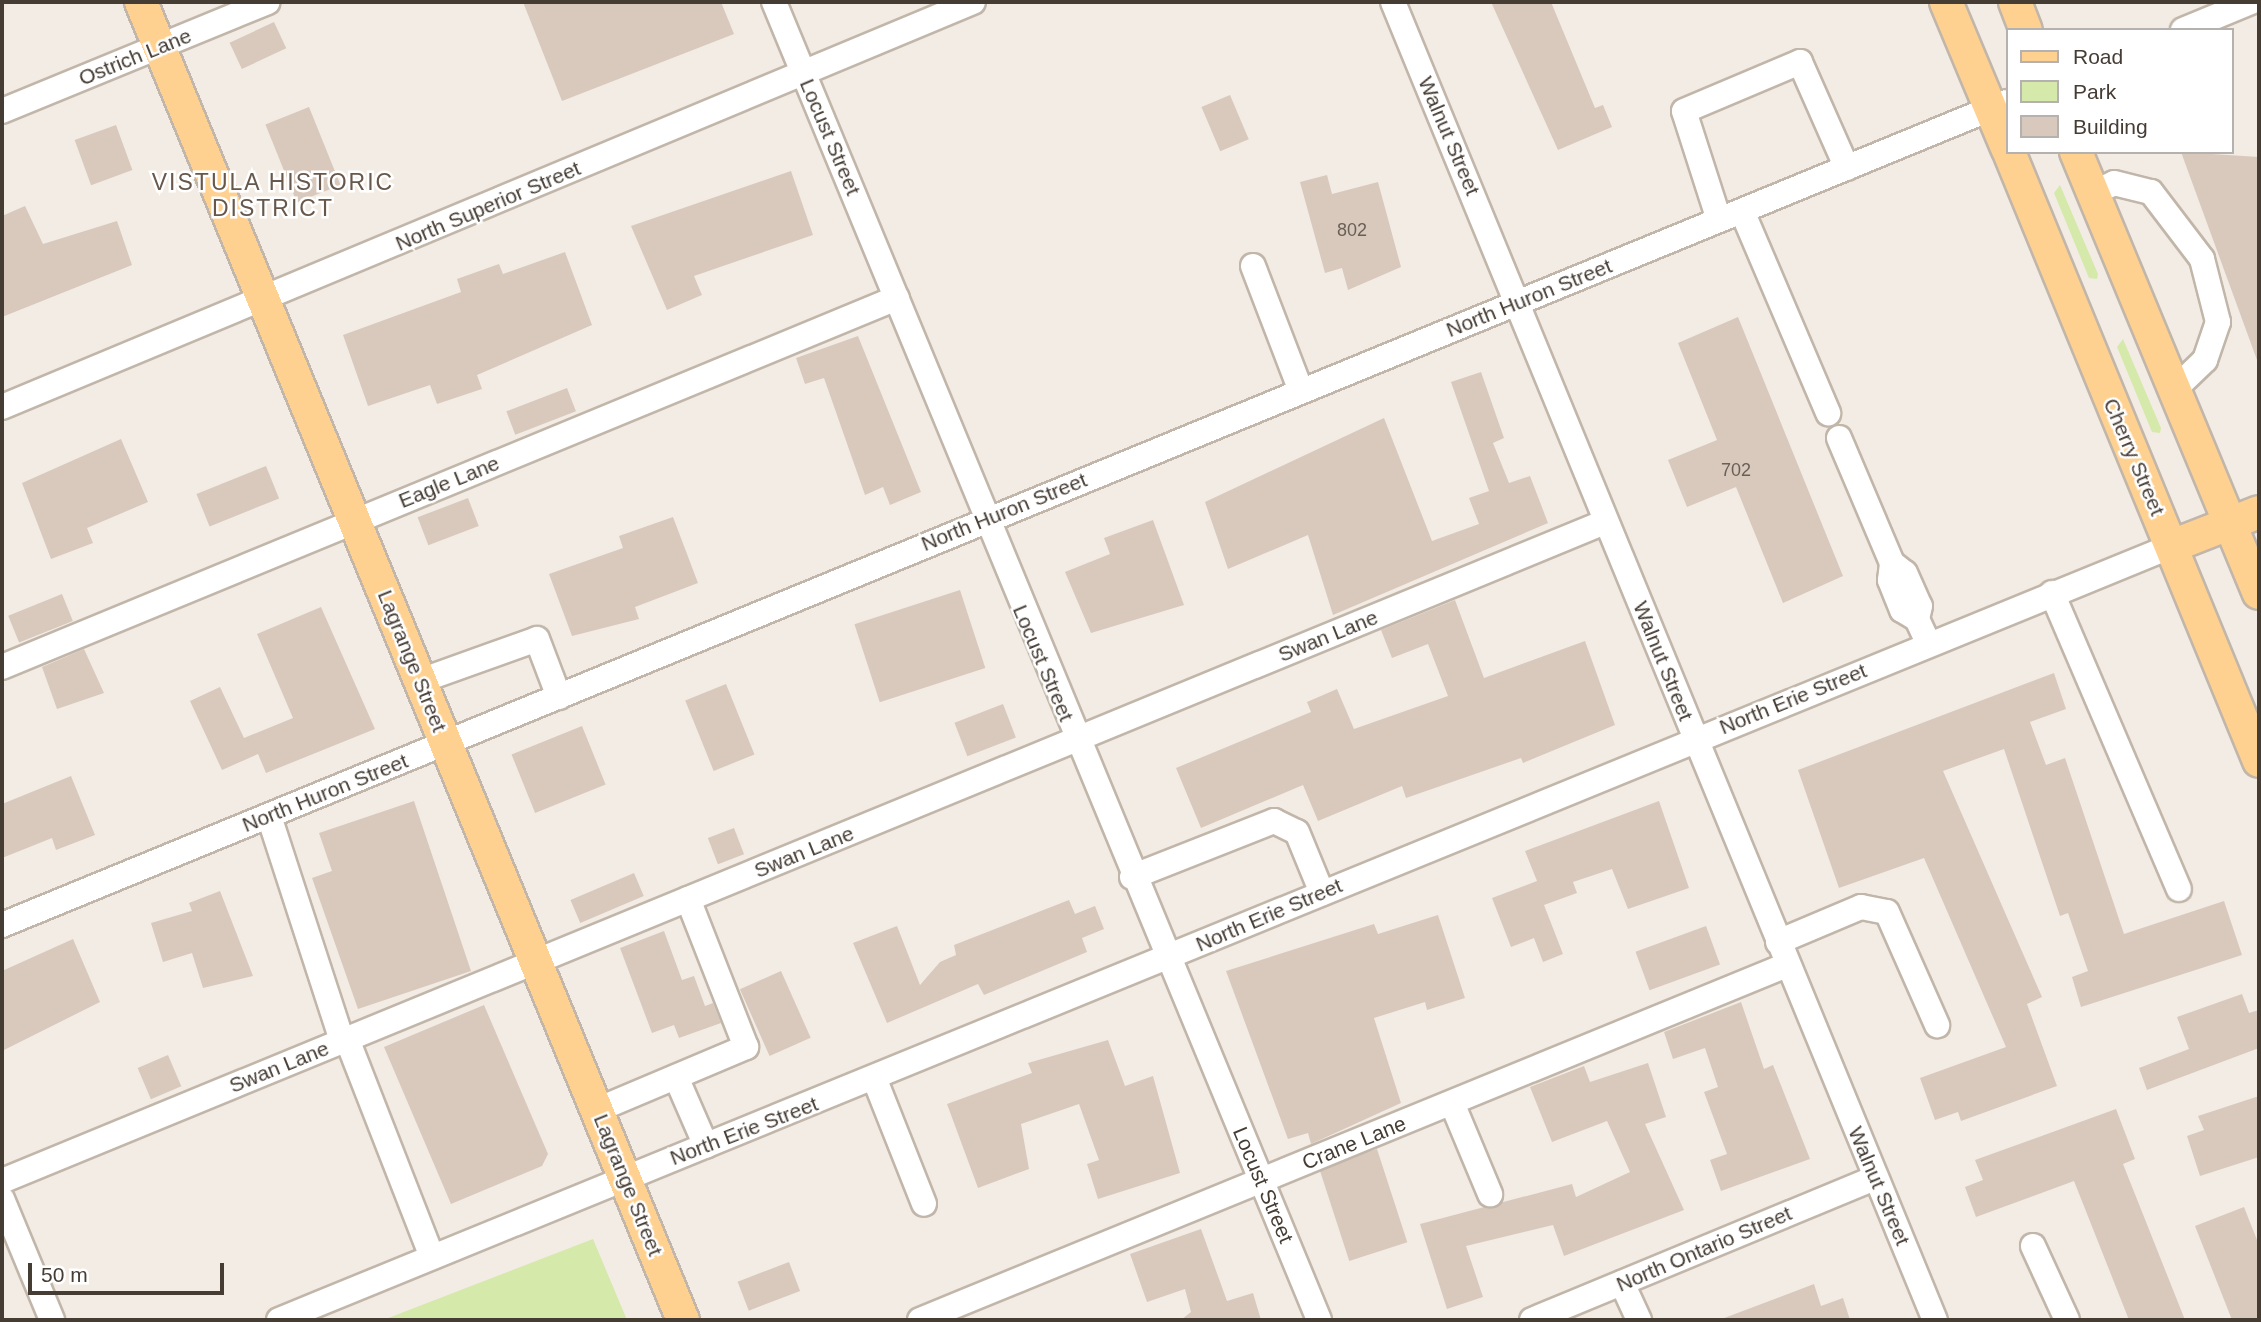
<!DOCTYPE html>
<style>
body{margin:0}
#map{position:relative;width:2261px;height:1322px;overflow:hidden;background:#f3ece4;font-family:Helvetica,sans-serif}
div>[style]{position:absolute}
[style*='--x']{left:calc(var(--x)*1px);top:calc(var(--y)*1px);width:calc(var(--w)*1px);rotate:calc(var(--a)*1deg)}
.green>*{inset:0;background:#d5e9ab}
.building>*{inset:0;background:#d8c9bc;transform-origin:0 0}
.roads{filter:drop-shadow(2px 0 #c1b6a9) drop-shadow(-2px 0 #c1b6a9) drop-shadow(0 2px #c1b6a9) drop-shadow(0 -2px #c1b6a9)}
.minor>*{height:24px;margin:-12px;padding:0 12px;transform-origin:12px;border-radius:12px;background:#fff}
.major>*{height:32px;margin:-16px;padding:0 16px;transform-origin:16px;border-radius:16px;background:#ffd191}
span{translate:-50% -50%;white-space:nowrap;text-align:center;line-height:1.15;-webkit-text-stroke:5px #fff;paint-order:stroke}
.number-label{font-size:18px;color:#6a5f56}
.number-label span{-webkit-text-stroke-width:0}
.street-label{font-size:21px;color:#453c34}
.neighbourhood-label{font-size:23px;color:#68584b;letter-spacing:2px}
.frame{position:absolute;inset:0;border:4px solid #453c34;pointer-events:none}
.legend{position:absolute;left:2006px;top:28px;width:228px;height:126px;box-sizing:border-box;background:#fff;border:2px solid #b5b1ae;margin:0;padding:9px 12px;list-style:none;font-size:21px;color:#453c34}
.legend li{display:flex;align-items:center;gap:14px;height:35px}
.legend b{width:35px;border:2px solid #b5b1ae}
.scale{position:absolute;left:28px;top:1263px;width:196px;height:32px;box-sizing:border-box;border:4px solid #453c34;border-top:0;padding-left:9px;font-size:21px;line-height:24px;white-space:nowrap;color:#453c34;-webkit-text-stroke:5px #fff;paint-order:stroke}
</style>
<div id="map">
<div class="green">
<div style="clip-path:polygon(2060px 185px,2098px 274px,2097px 279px,2089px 278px,2054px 193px)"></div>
<div style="clip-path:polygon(2123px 339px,2161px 428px,2160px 433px,2152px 432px,2117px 347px)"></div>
<div style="clip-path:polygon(593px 1239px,627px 1320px,383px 1320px)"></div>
</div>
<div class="building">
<div style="clip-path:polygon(523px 2px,721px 2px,734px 34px,562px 101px)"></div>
<div style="clip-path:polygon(1491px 2px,1551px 2px,1595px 108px,1603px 105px,1612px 127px,1558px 150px)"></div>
<div style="left:274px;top:22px;width:29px;height:49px;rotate:65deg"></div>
<div style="left:1230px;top:95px;width:48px;height:31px;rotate:67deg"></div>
<div style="left:309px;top:107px;width:84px;height:47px;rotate:68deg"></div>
<div style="left:116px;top:125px;width:48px;height:44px;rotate:70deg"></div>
<div style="clip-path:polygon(2181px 152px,2259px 157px,2259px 359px,2257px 360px)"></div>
<div style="clip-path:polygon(791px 171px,813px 235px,694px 276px,702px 295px,667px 310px,631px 226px)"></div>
<div style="clip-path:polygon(1327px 175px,1332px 194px,1378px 182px,1401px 267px,1348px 290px,1342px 268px,1325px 273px,1300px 182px)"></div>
<div style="clip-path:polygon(25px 206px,43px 244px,117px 221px,132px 265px,2px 317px,2px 216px)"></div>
<div style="clip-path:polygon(565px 252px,592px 325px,477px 375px,482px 389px,437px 404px,430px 385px,368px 406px,343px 335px,461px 292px,457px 279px,499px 264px,503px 274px)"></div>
<div style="clip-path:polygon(1738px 317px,1843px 576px,1783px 603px,1736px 487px,1687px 507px,1668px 460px,1717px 440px,1678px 343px)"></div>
<div style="clip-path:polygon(858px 336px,921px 492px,890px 505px,883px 487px,865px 495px,824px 378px,805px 384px,796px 358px)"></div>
<div style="clip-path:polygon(1481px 372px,1504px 438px,1493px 443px,1509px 483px,1530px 476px,1548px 523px,1333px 615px,1308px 535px,1228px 569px,1205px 502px,1384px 418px,1432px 541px,1479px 524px,1469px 498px,1489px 491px,1451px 382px)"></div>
<div style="left:567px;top:388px;width:25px;height:65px;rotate:69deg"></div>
<div style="clip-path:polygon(121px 439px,148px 502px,87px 528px,93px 543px,51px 559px,22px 483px)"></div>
<div style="left:266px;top:466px;width:35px;height:75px;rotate:68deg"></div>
<div style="left:468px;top:498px;width:30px;height:54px;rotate:69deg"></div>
<div style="clip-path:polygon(673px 517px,698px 583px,635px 607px,639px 619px,572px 636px,549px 574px,623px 548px,619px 536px)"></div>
<div style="clip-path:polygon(1153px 520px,1184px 605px,1091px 633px,1065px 572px,1110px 554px,1104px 538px)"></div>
<div style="left:960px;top:590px;width:82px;height:111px;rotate:72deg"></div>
<div style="left:62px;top:594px;width:29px;height:58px;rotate:68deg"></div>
<div style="clip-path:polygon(1455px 600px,1484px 678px,1585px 641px,1615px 725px,1523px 763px,1521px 758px,1406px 798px,1402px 786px,1318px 821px,1303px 785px,1201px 828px,1176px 768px,1311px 712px,1307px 702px,1337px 689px,1354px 729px,1448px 696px,1428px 644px,1392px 658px,1381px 630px)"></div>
<div style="clip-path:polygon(321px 607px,375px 729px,266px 773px,258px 754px,222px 770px,190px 701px,220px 687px,244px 738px,293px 718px,257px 634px)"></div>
<div style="clip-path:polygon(84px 649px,104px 693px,57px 709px,42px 667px)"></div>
<div style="clip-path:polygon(2054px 673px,2066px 709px,2030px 722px,2046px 765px,2065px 758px,2124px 934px,2224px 901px,2242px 955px,2081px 1007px,2072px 977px,2088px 971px,2068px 913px,2060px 916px,2004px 749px,1943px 771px,2042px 997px,2027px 1004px,2057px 1086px,1961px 1121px,1958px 1112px,1935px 1120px,1920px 1078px,2006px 1047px,1924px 858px,1839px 888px,1798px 770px)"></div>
<div style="left:726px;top:684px;width:76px;height:44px;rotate:68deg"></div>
<div style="left:1003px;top:704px;width:36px;height:52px;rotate:69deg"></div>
<div style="left:582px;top:726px;width:63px;height:76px;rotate:68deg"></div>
<div style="clip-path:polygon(71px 776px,95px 835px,56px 850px,52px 838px,2px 858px,2px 804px)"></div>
<div style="clip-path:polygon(414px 801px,471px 971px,358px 1009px,312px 878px,332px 871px,319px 833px)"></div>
<div style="clip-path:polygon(1659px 801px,1689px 888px,1628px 909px,1612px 869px,1573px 882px,1577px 893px,1544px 905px,1563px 954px,1543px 962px,1534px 938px,1511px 947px,1492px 898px,1537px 881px,1525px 851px)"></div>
<div style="left:734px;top:828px;width:28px;height:28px;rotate:69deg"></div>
<div style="left:634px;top:873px;width:25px;height:69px;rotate:67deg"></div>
<div style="clip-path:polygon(220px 891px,253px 976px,203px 988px,192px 953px,163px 962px,151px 923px,192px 911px,189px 903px)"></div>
<div style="clip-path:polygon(1069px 900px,1075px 914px,1095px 906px,1104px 929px,1082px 938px,1087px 952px,984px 995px,978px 984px,887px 1023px,853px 943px,897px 926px,920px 985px,940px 962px,956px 955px,954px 945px)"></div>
<div style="clip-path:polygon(1438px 915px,1465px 998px,1427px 1010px,1425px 1002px,1374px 1018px,1401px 1103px,1311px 1144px,1308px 1133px,1288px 1139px,1226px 971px,1374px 924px,1378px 934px)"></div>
<div style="left:1706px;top:926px;width:41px;height:75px;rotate:70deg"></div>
<div style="clip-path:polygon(664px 931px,682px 980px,694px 976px,705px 1006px,713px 1003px,721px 1023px,679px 1038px,674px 1025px,652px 1033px,620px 948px)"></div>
<div style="clip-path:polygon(73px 939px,100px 1002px,2px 1051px,2px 971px)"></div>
<div style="left:781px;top:971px;width:73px;height:45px;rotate:66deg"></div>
<div style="clip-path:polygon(2242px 994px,2249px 1013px,2259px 1010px,2259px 1048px,2147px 1090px,2139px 1068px,2189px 1049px,2177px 1017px)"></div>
<div style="clip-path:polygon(1741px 1002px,1764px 1069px,1773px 1065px,1810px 1159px,1721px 1191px,1710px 1160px,1727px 1154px,1704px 1092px,1718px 1087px,1705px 1048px,1673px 1059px,1664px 1032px)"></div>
<div style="clip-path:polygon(484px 1005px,548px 1154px,542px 1166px,451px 1204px,384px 1047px)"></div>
<div style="clip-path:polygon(1108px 1040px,1125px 1086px,1153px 1076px,1180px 1173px,1098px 1199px,1087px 1164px,1099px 1160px,1079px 1104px,1021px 1124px,1029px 1169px,978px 1188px,947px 1104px,1032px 1073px,1028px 1063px)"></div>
<div style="left:168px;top:1055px;width:34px;height:33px;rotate:67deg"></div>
<div style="clip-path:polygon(1648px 1063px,1666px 1117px,1645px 1124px,1684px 1210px,1564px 1256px,1553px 1225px,1466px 1246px,1483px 1297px,1447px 1309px,1420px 1224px,1572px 1184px,1576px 1197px,1630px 1172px,1607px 1121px,1552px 1142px,1530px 1087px,1584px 1066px,1590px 1082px)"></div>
<div style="clip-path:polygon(2259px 1096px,2259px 1157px,2200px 1176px,2187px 1136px,2204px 1130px,2198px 1116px)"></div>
<div style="clip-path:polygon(2116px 1109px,2135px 1159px,2123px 1164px,2185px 1320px,2129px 1320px,2074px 1181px,1976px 1217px,1965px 1187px,1983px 1180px,1975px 1160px)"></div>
<div style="left:1377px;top:1149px;width:98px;height:61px;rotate:72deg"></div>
<div style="clip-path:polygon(2244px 1207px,2259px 1245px,2259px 1320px,2232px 1320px,2195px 1226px)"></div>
<div style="clip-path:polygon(1201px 1229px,1227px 1301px,1253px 1293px,1261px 1320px,1181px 1320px,1191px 1312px,1185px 1289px,1147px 1302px,1130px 1254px)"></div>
<div style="left:789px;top:1262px;width:31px;height:55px;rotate:69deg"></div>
<div style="clip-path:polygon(1814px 1284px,1821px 1306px,1843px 1298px,1850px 1320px,1719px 1320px)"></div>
</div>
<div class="roads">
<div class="minor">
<div style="--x:774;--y:2;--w:1426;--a:67.53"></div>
<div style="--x:1393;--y:2;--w:1425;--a:67.65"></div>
<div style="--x:2183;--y:30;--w:74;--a:-22.4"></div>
<div style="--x:2;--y:111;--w:287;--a:-22.3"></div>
<div style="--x:2093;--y:193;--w:23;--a:-25"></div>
<div style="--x:2114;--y:183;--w:38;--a:14"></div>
<div style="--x:2151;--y:192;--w:84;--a:52.7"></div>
<div style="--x:2202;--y:259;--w:65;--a:75.7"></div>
<div style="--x:2218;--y:322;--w:40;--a:108.9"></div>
<div style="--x:2205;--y:360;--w:42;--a:136"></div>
<div style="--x:1742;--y:211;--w:220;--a:66.9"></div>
<div style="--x:1719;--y:220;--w:114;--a:-107.8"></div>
<div style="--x:1684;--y:111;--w:126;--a:-22.9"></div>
<div style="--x:1800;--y:62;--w:116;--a:66.1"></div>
<div style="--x:1253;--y:266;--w:134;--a:69"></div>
<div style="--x:2;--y:407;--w:1052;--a:-22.64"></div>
<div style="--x:1839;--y:438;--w:136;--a:67"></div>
<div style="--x:2052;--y:593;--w:322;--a:66.8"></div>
<div style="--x:1917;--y:619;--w:17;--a:-149"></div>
<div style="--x:1902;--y:610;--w:32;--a:-112"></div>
<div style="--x:1890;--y:580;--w:17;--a:-83"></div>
<div style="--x:1892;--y:563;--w:16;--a:38"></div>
<div style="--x:1905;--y:573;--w:36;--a:66"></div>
<div style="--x:1920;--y:606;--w:13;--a:103"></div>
<div style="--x:1917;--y:619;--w:26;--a:65"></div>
<div style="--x:2;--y:667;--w:968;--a:-22.41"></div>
<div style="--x:420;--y:681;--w:124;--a:-19.7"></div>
<div style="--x:537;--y:639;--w:62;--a:69.2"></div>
<div style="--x:269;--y:816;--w:237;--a:72"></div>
<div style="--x:1132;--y:877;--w:153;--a:-21.5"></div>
<div style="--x:1274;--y:821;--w:25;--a:26"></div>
<div style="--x:1297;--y:832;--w:66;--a:67.7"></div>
<div style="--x:2;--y:925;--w:2167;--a:-22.32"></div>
<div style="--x:1778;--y:942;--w:90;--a:-22.9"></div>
<div style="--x:1861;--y:907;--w:26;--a:11"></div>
<div style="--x:1887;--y:912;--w:124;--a:66.1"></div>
<div style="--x:347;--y:1039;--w:234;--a:68.7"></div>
<div style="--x:676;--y:1077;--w:75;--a:66.5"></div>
<div style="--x:875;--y:1080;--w:133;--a:68.4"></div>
<div style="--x:1452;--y:1103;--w:99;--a:67.3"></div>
<div style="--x:597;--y:1110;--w:162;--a:-22.9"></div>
<div style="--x:746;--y:1047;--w:159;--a:-111.4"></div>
<div style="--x:2;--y:1181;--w:1733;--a:-22.35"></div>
<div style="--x:2;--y:1199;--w:131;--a:67.5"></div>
<div style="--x:2033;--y:1246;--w:81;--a:65.3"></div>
<div style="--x:1622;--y:1283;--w:41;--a:65.3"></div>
<div style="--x:279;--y:1320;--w:2045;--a:-22.24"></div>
<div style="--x:920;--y:1320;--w:937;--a:-22.27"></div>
<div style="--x:1532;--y:1320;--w:371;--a:-22.5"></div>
</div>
<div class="major">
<div style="--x:141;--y:2;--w:1425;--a:67.65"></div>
<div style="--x:1946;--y:2;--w:158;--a:67.3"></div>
<div style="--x:2015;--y:2;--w:30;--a:69"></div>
<div style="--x:2009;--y:152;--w:658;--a:67.68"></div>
<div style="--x:2076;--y:152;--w:477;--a:67.5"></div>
<div style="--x:2172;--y:546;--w:93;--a:-21.3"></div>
</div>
</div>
<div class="number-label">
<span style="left:1352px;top:230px">802</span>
<span style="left:1736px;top:470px">702</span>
</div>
<div class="street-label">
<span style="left:135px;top:57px;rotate:-22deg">Ostrich Lane</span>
<span style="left:1449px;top:136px;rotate:67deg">Walnut Street</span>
<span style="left:830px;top:137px;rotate:67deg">Locust Street</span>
<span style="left:488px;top:206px;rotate:-23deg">North Superior Street</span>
<span style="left:1529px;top:298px;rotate:-22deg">North Huron Street</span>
<span style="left:2134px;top:457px;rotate:67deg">Cherry Street</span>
<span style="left:449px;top:482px;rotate:-22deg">Eagle Lane</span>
<span style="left:1004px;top:512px;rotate:-22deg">North Huron Street</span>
<span style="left:1328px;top:636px;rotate:-22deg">Swan Lane</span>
<span style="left:412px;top:661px;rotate:68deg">Lagrange Street</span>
<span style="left:1663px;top:661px;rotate:68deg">Walnut Street</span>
<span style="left:1043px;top:663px;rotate:67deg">Locust Street</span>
<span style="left:1793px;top:699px;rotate:-22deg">North Erie Street</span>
<span style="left:325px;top:793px;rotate:-22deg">North Huron Street</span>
<span style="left:804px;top:852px;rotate:-22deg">Swan Lane</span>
<span style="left:1269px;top:915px;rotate:-23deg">North Erie Street</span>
<span style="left:279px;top:1067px;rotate:-22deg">Swan Lane</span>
<span style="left:744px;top:1131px;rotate:-21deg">North Erie Street</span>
<span style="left:1354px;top:1143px;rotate:-22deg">Crane Lane</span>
<span style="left:628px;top:1185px;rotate:68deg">Lagrange Street</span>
<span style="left:1263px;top:1185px;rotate:67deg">Locust Street</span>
<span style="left:1879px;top:1186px;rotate:67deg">Walnut Street</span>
<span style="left:1704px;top:1249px;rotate:-23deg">North Ontario Street</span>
</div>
<div class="neighbourhood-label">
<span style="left:273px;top:195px">VISTULA HISTORIC<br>DISTRICT</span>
</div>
<div class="frame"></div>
<ul class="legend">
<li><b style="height:9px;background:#ffd191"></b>Road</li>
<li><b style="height:19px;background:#d5e9ab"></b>Park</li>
<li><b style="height:19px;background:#d8c9bc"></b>Building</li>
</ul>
<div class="scale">50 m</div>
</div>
